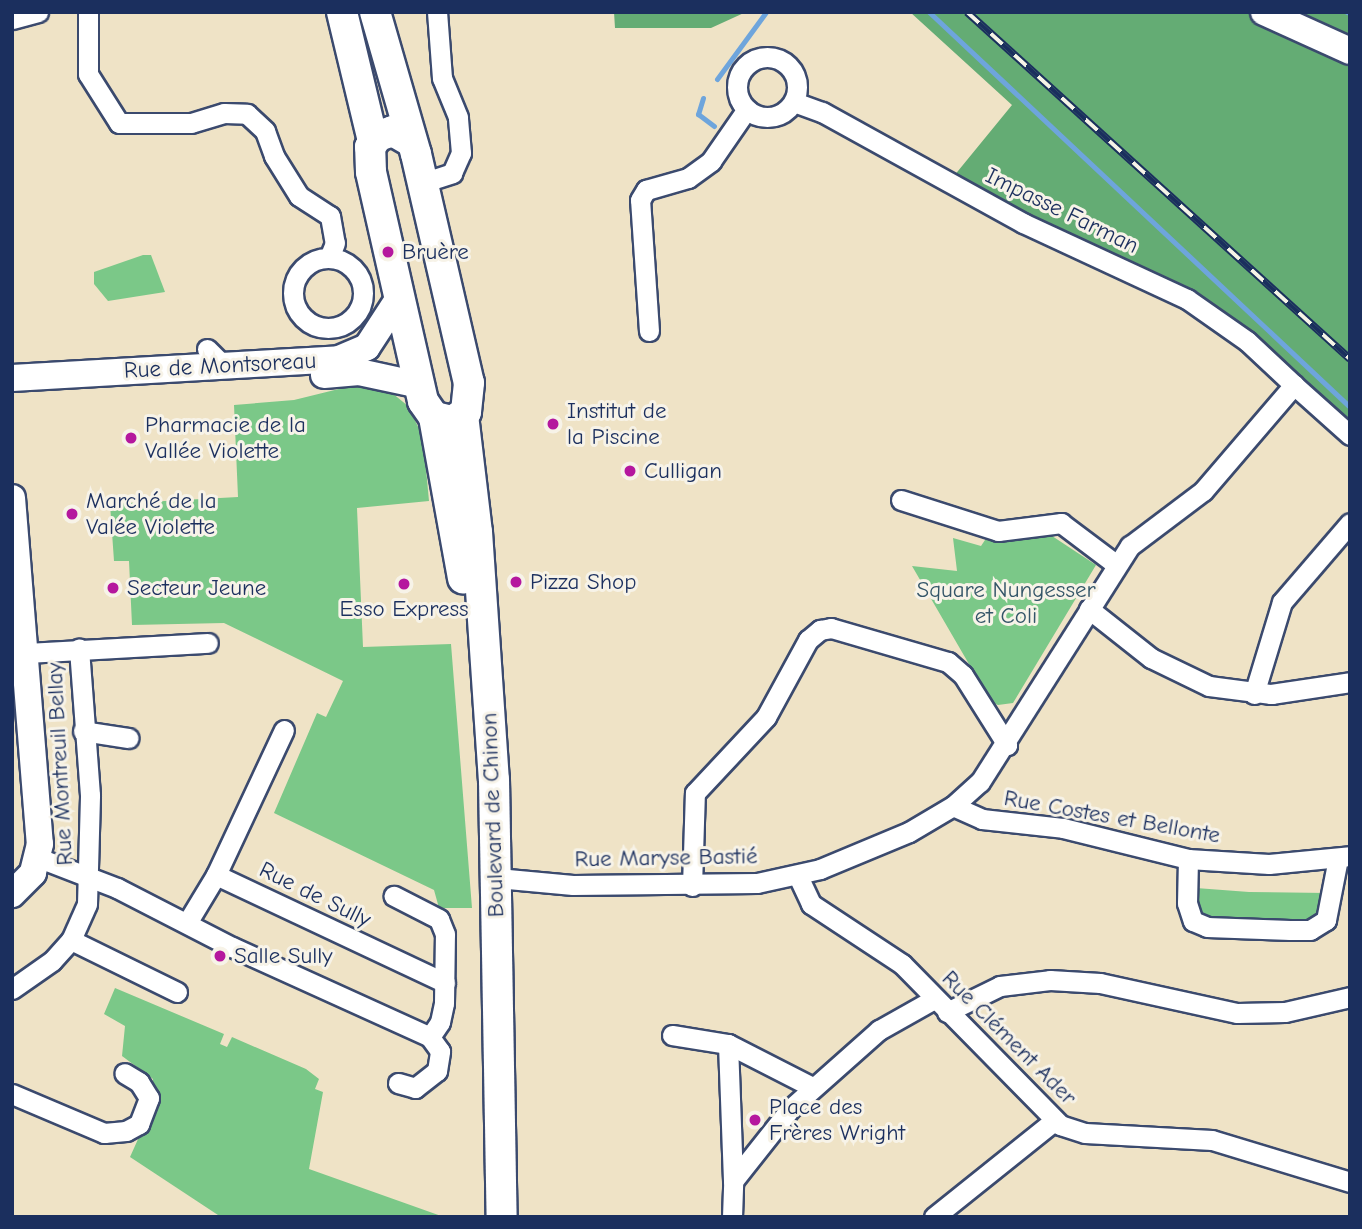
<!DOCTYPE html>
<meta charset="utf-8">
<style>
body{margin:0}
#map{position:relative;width:1362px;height:1229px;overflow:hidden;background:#efe3c6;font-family:"Comic Neue",sans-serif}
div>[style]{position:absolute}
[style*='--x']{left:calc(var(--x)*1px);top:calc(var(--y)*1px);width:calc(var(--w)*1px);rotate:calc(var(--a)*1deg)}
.green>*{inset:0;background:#7bc888}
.forest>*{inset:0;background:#64ac74}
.stream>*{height:5px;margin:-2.5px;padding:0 2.5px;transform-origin:2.5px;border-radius:2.5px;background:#6ea5dc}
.roads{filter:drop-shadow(2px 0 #3b4a6e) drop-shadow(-2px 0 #3b4a6e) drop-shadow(0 2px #3b4a6e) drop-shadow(0 -2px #3b4a6e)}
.street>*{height:19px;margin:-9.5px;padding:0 9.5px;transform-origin:9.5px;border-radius:9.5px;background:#fff}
.street>.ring{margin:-9.5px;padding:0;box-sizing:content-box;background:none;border:19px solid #fff;border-radius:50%}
.secondary>*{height:26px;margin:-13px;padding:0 13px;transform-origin:13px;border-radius:13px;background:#fff}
.primary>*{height:30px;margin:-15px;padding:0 15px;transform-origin:15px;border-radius:15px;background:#fff}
.rail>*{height:8px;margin-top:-4px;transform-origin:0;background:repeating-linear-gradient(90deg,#f7f3e8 0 16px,#1b2f5e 0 32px);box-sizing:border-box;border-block:2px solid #1b2f5e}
.dots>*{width:19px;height:19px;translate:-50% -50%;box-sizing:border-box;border:4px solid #f7f3e8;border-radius:50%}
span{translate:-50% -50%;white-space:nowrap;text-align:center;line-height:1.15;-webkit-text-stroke:6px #f7f3e8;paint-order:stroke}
.street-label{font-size:23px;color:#1b2f5e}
.poi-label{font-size:23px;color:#1b2f5e}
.left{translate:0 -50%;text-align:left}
.park-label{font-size:23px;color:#335568}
.frame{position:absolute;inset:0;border:14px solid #1b2f5e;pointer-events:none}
</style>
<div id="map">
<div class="green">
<div style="clip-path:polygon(143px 255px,151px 255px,165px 292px,108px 301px,94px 284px,94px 272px)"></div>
<div style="clip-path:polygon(355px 385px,386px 388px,408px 406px,423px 437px,429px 501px,357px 508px,363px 647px,451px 644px,472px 908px,439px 908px,434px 890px,274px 813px,317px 713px,326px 717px,343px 681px,224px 623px,132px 625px,129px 561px,114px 561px,110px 504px,238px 497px,234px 405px,294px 400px)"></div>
<div style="clip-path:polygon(1046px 532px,1096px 565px,1013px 703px,998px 705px,991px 702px,912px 566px,957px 571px,953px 538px,981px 546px,985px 540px,1016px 541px)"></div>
<div style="clip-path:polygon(1196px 888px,1249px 892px,1327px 893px,1318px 921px,1194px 917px)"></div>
<div style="clip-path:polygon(115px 988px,224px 1034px,220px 1044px,227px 1047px,232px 1037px,306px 1069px,319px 1079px,315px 1089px,323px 1092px,309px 1169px,444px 1217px,221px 1217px,130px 1157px,152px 1108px,153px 1079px,122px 1056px,125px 1026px,104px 1014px)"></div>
</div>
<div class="forest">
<div style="clip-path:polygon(614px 12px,746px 12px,711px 28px,615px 28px)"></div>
<div style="clip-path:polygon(910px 12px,1350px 12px,1350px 435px,1247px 341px,949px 182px,1012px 105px)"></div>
</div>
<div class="stream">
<div style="--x:929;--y:12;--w:577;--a:43.18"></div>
<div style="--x:1347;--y:12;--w:3;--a:18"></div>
<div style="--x:717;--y:79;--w:83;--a:-53.8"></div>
<div style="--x:703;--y:98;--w:17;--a:107"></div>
<div style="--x:698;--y:114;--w:20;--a:37"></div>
</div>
<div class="roads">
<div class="street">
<div style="--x:88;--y:12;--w:62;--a:90"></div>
<div style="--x:88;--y:74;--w:58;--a:57.7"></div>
<div style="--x:119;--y:123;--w:72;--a:0"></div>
<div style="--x:191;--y:123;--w:34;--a:-17"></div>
<div style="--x:224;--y:113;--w:23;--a:2"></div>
<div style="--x:247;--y:114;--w:25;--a:43"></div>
<div style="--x:265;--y:131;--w:27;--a:70"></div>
<div style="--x:274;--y:156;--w:47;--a:58"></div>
<div style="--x:299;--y:196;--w:37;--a:33"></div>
<div style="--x:330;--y:216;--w:27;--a:80"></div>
<div style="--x:335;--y:243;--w:16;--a:112"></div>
<div style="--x:12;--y:19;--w:27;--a:-15"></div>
<div class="ring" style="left:737px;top:57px;width:41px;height:41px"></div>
<div style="--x:794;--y:102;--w:30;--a:20"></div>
<div style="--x:822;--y:112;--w:230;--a:28.9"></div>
<div style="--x:1023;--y:223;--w:181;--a:24.9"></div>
<div style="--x:1187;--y:299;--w:73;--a:35"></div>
<div style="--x:1247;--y:341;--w:64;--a:43.1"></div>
<div style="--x:422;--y:183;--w:32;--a:-18"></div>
<div style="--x:452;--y:173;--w:22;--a:-66"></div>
<div style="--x:461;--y:153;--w:36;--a:-95"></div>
<div style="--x:458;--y:117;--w:42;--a:-112.3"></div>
<div style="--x:442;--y:78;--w:66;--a:-94.3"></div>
<div class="ring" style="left:293px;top:258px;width:51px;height:51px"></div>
<div style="--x:649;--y:331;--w:131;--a:-93.9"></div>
<div style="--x:640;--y:200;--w:12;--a:-59"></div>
<div style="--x:646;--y:190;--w:44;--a:-15.9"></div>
<div style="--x:688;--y:178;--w:29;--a:-36"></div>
<div style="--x:711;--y:161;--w:63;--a:-55.3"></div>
<div style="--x:207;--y:349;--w:23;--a:45"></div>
<div style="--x:901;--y:500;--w:102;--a:17.7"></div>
<div style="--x:998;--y:531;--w:64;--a:-7.2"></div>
<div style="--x:1061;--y:523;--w:70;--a:36.9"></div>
<div style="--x:1089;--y:609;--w:79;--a:38.3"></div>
<div style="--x:1151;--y:658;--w:64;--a:25.8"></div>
<div style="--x:1209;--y:686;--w:63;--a:7.4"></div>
<div style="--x:1271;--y:694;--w:80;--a:-8.6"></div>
<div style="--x:27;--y:653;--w:181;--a:-3.2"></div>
<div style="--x:1254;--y:694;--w:96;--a:-73.1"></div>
<div style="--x:1282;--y:602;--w:104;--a:-49.3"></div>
<div style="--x:83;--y:731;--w:46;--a:8.8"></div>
<div style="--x:953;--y:806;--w:32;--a:24"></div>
<div style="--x:982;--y:819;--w:81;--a:6.3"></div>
<div style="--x:1063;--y:828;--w:129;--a:13.9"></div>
<div style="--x:1188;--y:859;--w:81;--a:3.5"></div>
<div style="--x:1269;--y:864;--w:81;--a:-5.6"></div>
<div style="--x:39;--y:858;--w:84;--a:21"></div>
<div style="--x:117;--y:888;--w:129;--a:27.2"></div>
<div style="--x:232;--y:947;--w:217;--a:24.4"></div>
<div style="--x:430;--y:1037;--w:18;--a:-56"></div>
<div style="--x:440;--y:1022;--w:19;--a:-78"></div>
<div style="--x:444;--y:1003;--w:69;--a:-89.2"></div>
<div style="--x:445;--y:934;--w:16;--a:-112"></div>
<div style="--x:439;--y:919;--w:51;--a:-152.9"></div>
<div style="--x:1188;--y:859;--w:44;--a:91.3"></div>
<div style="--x:1187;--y:903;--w:19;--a:72"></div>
<div style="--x:1193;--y:921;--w:15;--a:23"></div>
<div style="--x:1207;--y:927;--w:83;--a:2.1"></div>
<div style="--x:1290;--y:930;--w:20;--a:0"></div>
<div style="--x:1310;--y:930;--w:19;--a:-32"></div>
<div style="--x:1326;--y:920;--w:63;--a:-79"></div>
<div style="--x:216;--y:875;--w:160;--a:-64.9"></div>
<div style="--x:798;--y:876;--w:31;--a:65"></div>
<div style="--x:811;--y:904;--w:109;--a:33.4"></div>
<div style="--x:902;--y:964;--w:226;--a:45.5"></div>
<div style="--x:1060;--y:1125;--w:26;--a:18"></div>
<div style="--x:1085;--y:1133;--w:127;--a:3.2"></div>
<div style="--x:1212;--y:1140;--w:144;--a:16.9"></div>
<div style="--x:497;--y:878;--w:76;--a:5.3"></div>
<div style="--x:573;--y:885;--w:184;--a:-0.6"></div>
<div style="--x:757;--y:883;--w:65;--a:-12.5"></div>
<div style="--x:820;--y:869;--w:96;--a:-22.6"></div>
<div style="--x:909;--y:832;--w:51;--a:-30.6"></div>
<div style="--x:953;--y:806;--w:36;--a:-42"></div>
<div style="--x:980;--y:782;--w:280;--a:-57.6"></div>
<div style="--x:1130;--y:546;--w:91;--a:-37"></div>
<div style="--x:1203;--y:491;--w:140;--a:-49.4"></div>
<div style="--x:1294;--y:385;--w:75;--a:41.8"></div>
<div style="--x:692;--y:886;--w:93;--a:-88.2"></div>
<div style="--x:695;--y:793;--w:104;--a:-46.9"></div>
<div style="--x:766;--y:717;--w:88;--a:-61.4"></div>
<div style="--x:808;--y:640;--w:16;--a:-40"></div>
<div style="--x:820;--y:630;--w:11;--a:-10"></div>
<div style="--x:831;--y:628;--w:122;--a:16.2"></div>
<div style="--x:948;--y:662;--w:20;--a:41"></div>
<div style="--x:963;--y:675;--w:83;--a:57.8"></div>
<div style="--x:187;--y:923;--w:56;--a:-58.9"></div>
<div style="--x:216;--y:875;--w:253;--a:25.2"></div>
<div style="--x:71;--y:940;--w:118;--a:26.1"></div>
<div style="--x:12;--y:989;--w:49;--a:-35"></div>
<div style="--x:52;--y:961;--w:28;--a:-48"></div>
<div style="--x:71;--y:940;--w:39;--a:-66"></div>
<div style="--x:87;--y:904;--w:109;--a:-88.4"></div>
<div style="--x:90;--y:795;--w:147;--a:-94.3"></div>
<div style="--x:947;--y:1012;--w:59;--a:-26.1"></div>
<div style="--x:1000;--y:986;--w:50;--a:-6.8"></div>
<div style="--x:1050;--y:980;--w:50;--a:3.4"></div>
<div style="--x:1100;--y:983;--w:140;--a:12.4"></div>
<div style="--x:1237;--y:1013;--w:48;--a:-1.2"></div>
<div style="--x:1285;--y:1012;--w:67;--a:-13"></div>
<div style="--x:672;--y:1035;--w:57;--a:9.1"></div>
<div style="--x:728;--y:1044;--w:94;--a:27.1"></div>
<div style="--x:728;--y:1044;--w:137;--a:87.9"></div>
<div style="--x:398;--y:1083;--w:18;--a:16"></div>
<div style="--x:415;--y:1088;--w:28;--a:-38"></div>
<div style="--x:437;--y:1071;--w:20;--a:-81"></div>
<div style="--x:440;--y:1051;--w:17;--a:-126"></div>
<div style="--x:12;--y:1094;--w:100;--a:23"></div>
<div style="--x:104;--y:1133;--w:22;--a:-5"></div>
<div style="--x:126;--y:1131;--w:15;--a:-28"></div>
<div style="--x:139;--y:1124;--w:28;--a:-69"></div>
<div style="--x:149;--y:1098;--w:19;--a:-122"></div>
<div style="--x:139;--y:1082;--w:17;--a:-149"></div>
<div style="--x:732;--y:1217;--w:36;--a:-88"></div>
<div style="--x:733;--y:1181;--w:92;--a:-51.6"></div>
<div style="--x:790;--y:1109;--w:119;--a:-41.6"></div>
<div style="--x:879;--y:1030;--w:63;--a:-29.4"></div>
<div style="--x:934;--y:1217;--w:154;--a:-38.7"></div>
</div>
<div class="secondary">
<div style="--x:1264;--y:12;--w:94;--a:24.4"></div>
<div style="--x:324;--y:375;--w:35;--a:-5"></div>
<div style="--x:359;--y:372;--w:61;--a:12.2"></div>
<div style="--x:12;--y:378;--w:328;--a:-3.3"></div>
<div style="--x:339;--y:359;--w:30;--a:-23"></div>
<div style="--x:367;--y:347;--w:59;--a:-56.9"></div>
<div style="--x:12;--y:498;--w:347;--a:85.4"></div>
<div style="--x:40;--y:844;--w:30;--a:104"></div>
<div style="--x:33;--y:873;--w:30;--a:135"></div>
</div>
<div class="primary">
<div style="--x:342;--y:12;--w:133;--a:76.5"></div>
<div style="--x:375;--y:12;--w:148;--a:73.9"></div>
<div style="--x:416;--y:154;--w:235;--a:77"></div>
<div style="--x:469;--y:383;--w:29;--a:96"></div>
<div style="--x:466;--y:412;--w:17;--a:147"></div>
<div style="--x:452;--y:421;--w:18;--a:-167"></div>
<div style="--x:434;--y:417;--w:19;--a:-125"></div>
<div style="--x:423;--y:401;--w:235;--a:-102.8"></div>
<div style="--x:371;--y:172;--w:25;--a:-92"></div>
<div style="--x:370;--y:147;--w:14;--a:-54"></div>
<div style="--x:378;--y:136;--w:16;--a:-18"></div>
<div style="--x:393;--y:131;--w:20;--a:30"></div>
<div style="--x:463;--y:415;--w:118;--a:83.2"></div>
<div style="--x:477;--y:532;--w:249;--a:86.1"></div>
<div style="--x:494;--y:780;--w:437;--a:89"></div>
<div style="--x:434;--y:417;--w:164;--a:79.8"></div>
</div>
</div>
<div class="rail">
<div style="--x:967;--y:12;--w:517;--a:42.18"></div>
</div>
<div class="dots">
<div style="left:388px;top:252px;background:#b5179e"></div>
<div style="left:553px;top:424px;background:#b5179e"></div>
<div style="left:131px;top:438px;background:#b5179e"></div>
<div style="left:630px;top:471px;background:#b5179e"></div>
<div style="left:72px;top:514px;background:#b5179e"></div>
<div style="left:516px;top:582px;background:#b5179e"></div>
<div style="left:404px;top:584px;background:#b5179e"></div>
<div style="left:113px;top:588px;background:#b5179e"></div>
<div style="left:220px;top:956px;background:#b5179e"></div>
<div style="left:755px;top:1120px;background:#b5179e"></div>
</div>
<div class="street-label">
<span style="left:1062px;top:211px;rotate:26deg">Impasse Farman</span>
<span style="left:220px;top:366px;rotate:-3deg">Rue de Montsoreau</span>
<span style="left:60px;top:764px;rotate:-93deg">Rue Montreuil Bellay</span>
<span style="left:493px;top:815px;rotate:-92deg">Boulevard de Chinon</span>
<span style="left:1112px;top:817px;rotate:10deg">Rue Costes et Bellonte</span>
<span style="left:666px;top:858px;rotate:-1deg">Rue Maryse Bastié</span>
<span style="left:315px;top:895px;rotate:26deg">Rue de Sully</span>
<span style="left:1009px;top:1038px;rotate:45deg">Rue Clément Ader</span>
</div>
<div class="poi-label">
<span class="left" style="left:402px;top:252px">Bruère</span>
<span class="left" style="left:567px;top:424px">Institut de<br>la Piscine</span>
<span class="left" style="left:145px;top:438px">Pharmacie de la<br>Vallée Violette</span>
<span class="left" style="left:644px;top:471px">Culligan</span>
<span class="left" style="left:86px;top:514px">Marché de la<br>Valée Violette</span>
<span class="left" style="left:530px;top:582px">Pizza Shop</span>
<span class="left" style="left:127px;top:588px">Secteur Jeune</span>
<span style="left:404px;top:609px">Esso Express</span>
<span class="left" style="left:234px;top:956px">Salle Sully</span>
<span class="left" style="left:769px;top:1120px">Place des<br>Frères Wright</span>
</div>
<div class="park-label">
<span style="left:1006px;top:603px">Square Nungesser<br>et Coli</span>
</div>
<div class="frame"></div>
</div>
